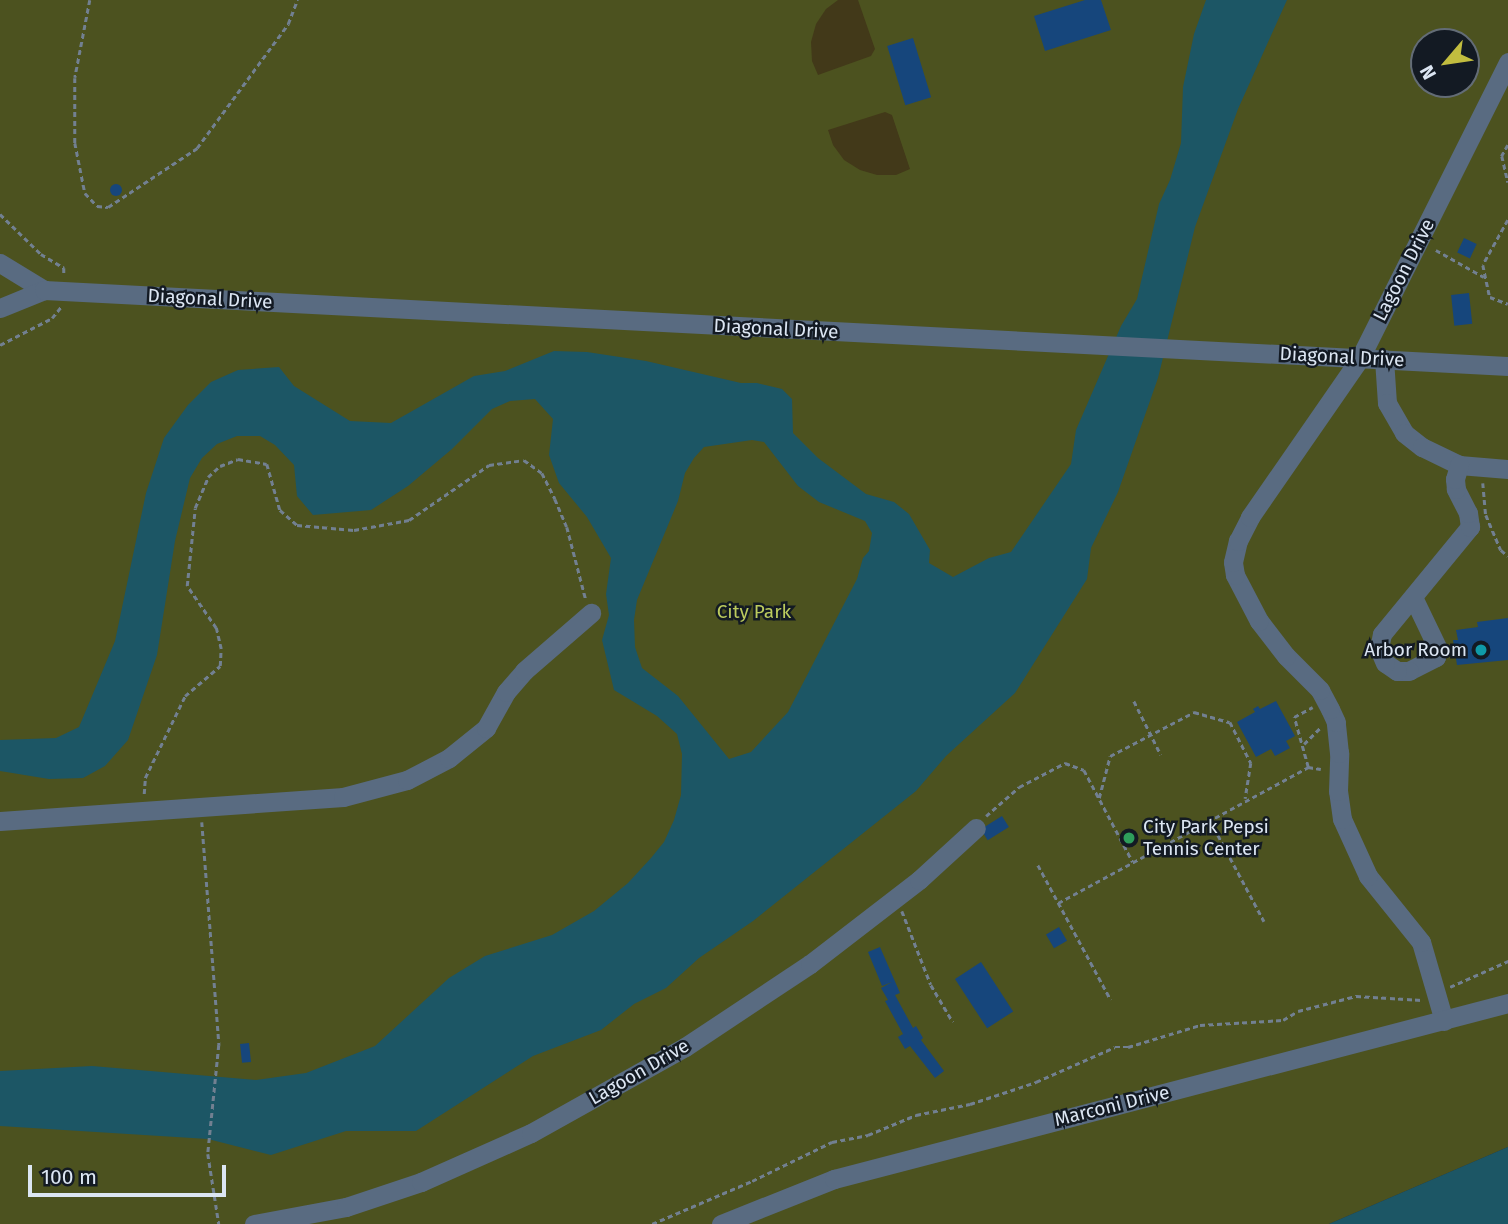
<!DOCTYPE html>
<style>
body{margin:0}
#map{position:relative;width:1508px;height:1224px;overflow:hidden;background:#233347;font-family:"Fira Sans",sans-serif}
div>[style]{position:absolute}
[style*='--x']{left:calc(var(--x)*1px);top:calc(var(--y)*1px);width:calc(var(--w)*1px);rotate:calc(var(--a)*1deg)}
.green>*{inset:0;background:#4c521f}
.sand>*{inset:0;background:#423919}
.water>*{inset:0;background:#1c5665}
.building>*{inset:0;background:#16467c;transform-origin:0 0}
.round{border-radius:50%}
.path>*{height:2.5px;margin-top:-1.25px;transform-origin:0;background:repeating-linear-gradient(90deg,#728091 0 5px,transparent 0 8.5px)}
.minor>*{height:19px;margin:-9.5px;padding:0 9.5px;transform-origin:9.5px;border-radius:9.5px;background:#596b81}
.dots>*{width:19px;height:19px;translate:-50% -50%;box-sizing:border-box;border:4px solid #131a23;border-radius:50%}
span{translate:-50% -50%;white-space:nowrap;text-align:center;line-height:1.15;-webkit-text-stroke:5px #131a23;paint-order:stroke}
.street-label{font-size:19px;color:#dce6f3}
.park-label{font-size:19px;color:#bccb5e}
.poi-label{font-size:19px;color:#dce6f3}
.right{translate:-100% -50%;text-align:right}
.left{translate:0 -50%;text-align:left}
.north{position:absolute;left:1410px;top:28px;width:70px;height:70px;box-sizing:border-box;background:#131a23;border:2px solid #636c76;border-radius:50%;rotate:241deg;font-size:19px;font-weight:700;line-height:28px;text-align:center;color:#dce6f3}
.north::after{content:'';display:block;margin:auto;width:24px;height:32px;background:#c2bd3f;clip-path:polygon(50% 0,100% 100%,50% 72%,0 100%)}
.scale{position:absolute;left:28px;top:1165px;width:198px;height:32px;box-sizing:border-box;border:4px solid #dce6f3;border-top:0;padding-left:9px;font-size:21px;line-height:24px;white-space:nowrap;color:#dce6f3;-webkit-text-stroke:5px #131a23;paint-order:stroke}
</style>
<div id="map">
<div class="green">
<div style="clip-path:polygon(evenodd,0 0,1508px 0,1508px 1147px,1329px 1224px,0 1224px,0 0,1424px 42px,1466px 42px,1466px 84px,1424px 84px,1424px 42px)"></div>
</div>
<div class="sand">
<div style="clip-path:polygon(838px 0,858px 0,875px 49px,871px 56px,818px 75px,812px 61px,811px 42px,816px 24px,826px 9px)"></div>
<div style="clip-path:polygon(885px 112px,892px 115px,910px 169px,896px 175px,877px 175px,860px 170px,844px 160px,833px 145px,828px 130px)"></div>
</div>
<div class="water">
<div style="clip-path:polygon(evenodd,1206px 0,1287px 0,1238px 109px,1195px 227px,1158px 378px,1118px 492px,1091px 548px,1087px 579px,1015px 693px,946px 756px,916px 791px,753px 921px,699px 958px,666px 988px,634px 1004px,601px 1030px,533px 1056px,416px 1131px,346px 1131px,271px 1155px,208px 1139px,0 1126px,0 1071px,92px 1066px,256px 1080px,306px 1073px,375px 1046px,449px 978px,485px 956px,552px 935px,594px 911px,628px 883px,651px 858px,664px 842px,674px 820px,681px 795px,682px 754px,677px 734px,657px 716px,614px 690px,602px 640px,609px 615px,606px 594px,611px 558px,587px 517px,559px 483px,549px 455px,553px 419px,535px 399px,510px 401px,492px 409px,452px 449px,408px 486px,371px 510px,313px 515px,297px 496px,294px 465px,275px 445px,260px 436px,237px 436px,217px 444px,202px 458px,190px 478px,175px 541px,157px 655px,128px 740px,105px 766px,83px 778px,49px 779px,0 771px,0 740px,56px 738px,79px 727px,115px 641px,146px 493px,164px 438px,188px 405px,211px 382px,238px 370px,279px 367px,294px 386px,350px 421px,391px 423px,474px 376px,505px 371px,554px 351px,587px 352px,646px 361px,741px 383px,757px 383px,782px 389px,792px 399px,793px 433px,818px 458px,866px 494px,894px 502px,909px 514px,930px 550px,929px 563px,953px 577px,989px 558px,1011px 552px,1071px 464px,1076px 430px,1121px 326px,1137px 299px,1159px 204px,1170px 180px,1181px 143px,1183px 87px,1194px 34px,1206px 0,752px 440px,764px 442px,798px 486px,819px 502px,865px 521px,872px 533px,869px 551px,863px 558px,857px 579px,788px 712px,751px 752px,729px 759px,678px 696px,642px 668px,635px 647px,634px 620px,637px 600px,678px 501px,685px 473px,694px 458px,704px 447px,752px 440px)"></div>
<div style="clip-path:polygon(1508px 1147px,1508px 1224px,1329px 1224px)"></div>
</div>
<div class="building">
<div style="clip-path:polygon(1085px 0,1101px 0,1111px 30px,1045px 51px,1034px 16px)"></div>
<div style="left:913px;top:38px;width:62px;height:27px;rotate:73deg"></div>
<div class="round" style="left:110px;top:184px;width:12px;height:12px"></div>
<div style="left:1464px;top:238px;width:14px;height:16px;rotate:25deg"></div>
<div style="left:1469px;top:293px;width:31px;height:18px;rotate:84deg"></div>
<div style="clip-path:polygon(1508px 618px,1508px 660px,1457px 665px,1453px 640px,1458px 640px,1456px 630px,1478px 627px,1477px 622px)"></div>
<div style="clip-path:polygon(1276px 701px,1295px 736px,1286px 741px,1290px 748px,1275px 756px,1271px 749px,1256px 757px,1237px 722px,1255px 712px,1253px 709px,1258px 706px,1260px 709px)"></div>
<div style="left:1002px;top:816px;width:13px;height:25px;rotate:58deg"></div>
<div style="left:1059px;top:927px;width:16px;height:15px;rotate:60deg"></div>
<div style="clip-path:polygon(880px 947px,900px 993px,895px 995px,913px 1028px,916px 1026px,923px 1038px,921px 1040px,944px 1071px,935px 1078px,910px 1046px,905px 1049px,898px 1037px,903px 1034px,885px 1001px,888px 1000px,881px 988px,892px 982px,882px 986px,868px 952px)"></div>
<div style="left:981px;top:962px;width:59px;height:31px;rotate:57deg"></div>
<div style="left:249px;top:1043px;width:19px;height:9px;rotate:84deg"></div>
</div>
<div class="path">
<div style="--x:90;--y:0;--w:79;--a:100.9"></div>
<div style="--x:75;--y:78;--w:65;--a:90"></div>
<div style="--x:75;--y:143;--w:51;--a:78.7"></div>
<div style="--x:85;--y:193;--w:18;--a:47"></div>
<div style="--x:97;--y:206;--w:11;--a:5"></div>
<div style="--x:108;--y:207;--w:107;--a:-33.5"></div>
<div style="--x:197;--y:148;--w:154;--a:-53.7"></div>
<div style="--x:288;--y:24;--w:26;--a:-69"></div>
<div style="--x:1508;--y:145;--w:13;--a:119"></div>
<div style="--x:1502;--y:156;--w:27;--a:77"></div>
<div style="--x:0;--y:214;--w:57;--a:44.3"></div>
<div style="--x:41;--y:254;--w:27;--a:31"></div>
<div style="--x:64;--y:268;--w:8;--a:90"></div>
<div style="--x:1508;--y:220;--w:51;--a:119.1"></div>
<div style="--x:1483;--y:265;--w:33;--a:78"></div>
<div style="--x:1490;--y:297;--w:19;--a:21"></div>
<div style="--x:1436;--y:250;--w:55;--a:29.4"></div>
<div style="--x:0;--y:345;--w:59;--a:-27.4"></div>
<div style="--x:52;--y:318;--w:14;--a:-51"></div>
<div style="--x:1483;--y:483;--w:32;--a:85"></div>
<div style="--x:1486;--y:515;--w:38;--a:67"></div>
<div style="--x:1501;--y:550;--w:9;--a:41"></div>
<div style="--x:1134;--y:701;--w:60;--a:63.4"></div>
<div style="--x:1304;--y:744;--w:23;--a:-45"></div>
<div style="--x:1308;--y:767;--w:52;--a:-105.6"></div>
<div style="--x:1294;--y:717;--w:21;--a:-28"></div>
<div style="--x:144;--y:794;--w:16;--a:-86"></div>
<div style="--x:145;--y:778;--w:91;--a:-64"></div>
<div style="--x:185;--y:696;--w:46;--a:-40.6"></div>
<div style="--x:220;--y:666;--w:17;--a:-87"></div>
<div style="--x:221;--y:649;--w:22;--a:-103"></div>
<div style="--x:216;--y:628;--w:51;--a:-124.6"></div>
<div style="--x:187;--y:586;--w:78;--a:-84.1"></div>
<div style="--x:195;--y:508;--w:34;--a:-67"></div>
<div style="--x:208;--y:477;--w:16;--a:-43"></div>
<div style="--x:220;--y:466;--w:19;--a:-21"></div>
<div style="--x:238;--y:459;--w:29;--a:10"></div>
<div style="--x:267;--y:464;--w:48;--a:74.2"></div>
<div style="--x:280;--y:510;--w:23;--a:41"></div>
<div style="--x:297;--y:525;--w:57;--a:5"></div>
<div style="--x:354;--y:530;--w:56;--a:-10.3"></div>
<div style="--x:409;--y:520;--w:97;--a:-34.5"></div>
<div style="--x:489;--y:465;--w:35;--a:-8"></div>
<div style="--x:524;--y:460;--w:22;--a:36"></div>
<div style="--x:542;--y:473;--w:29;--a:63"></div>
<div style="--x:555;--y:499;--w:30;--a:67"></div>
<div style="--x:567;--y:527;--w:75;--a:75.4"></div>
<div style="--x:1099;--y:798;--w:43;--a:-75.3"></div>
<div style="--x:1110;--y:756;--w:95;--a:-27.6"></div>
<div style="--x:1194;--y:712;--w:37;--a:16"></div>
<div style="--x:1230;--y:722;--w:46;--a:62.9"></div>
<div style="--x:1251;--y:763;--w:36;--a:99"></div>
<div style="--x:986;--y:816;--w:44;--a:-41.3"></div>
<div style="--x:1019;--y:787;--w:52;--a:-27.6"></div>
<div style="--x:1065;--y:763;--w:20;--a:20"></div>
<div style="--x:1084;--y:770;--w:104;--a:62"></div>
<div style="--x:1210;--y:820;--w:115;--a:61.9"></div>
<div style="--x:202;--y:822;--w:224;--a:85.6"></div>
<div style="--x:219;--y:1045;--w:110;--a:95.8"></div>
<div style="--x:208;--y:1154;--w:71;--a:81.1"></div>
<div style="--x:1038;--y:865;--w:153;--a:61.6"></div>
<div style="--x:1058;--y:903;--w:285;--a:-28.5"></div>
<div style="--x:1308;--y:767;--w:13;--a:9"></div>
<div style="--x:902;--y:911;--w:79;--a:68.6"></div>
<div style="--x:931;--y:985;--w:43;--a:59.3"></div>
<div style="--x:1450;--y:987;--w:64;--a:-24.1"></div>
<div style="--x:652;--y:1224;--w:109;--a:-23.3"></div>
<div style="--x:752;--y:1181;--w:89;--a:-26"></div>
<div style="--x:832;--y:1142;--w:37;--a:-11"></div>
<div style="--x:868;--y:1135;--w:52;--a:-22.6"></div>
<div style="--x:916;--y:1115;--w:55;--a:-11.5"></div>
<div style="--x:970;--y:1104;--w:70;--a:-18.4"></div>
<div style="--x:1036;--y:1082;--w:86;--a:-23.9"></div>
<div style="--x:1115;--y:1047;--w:13;--a:0"></div>
<div style="--x:1128;--y:1047;--w:75;--a:-17"></div>
<div style="--x:1200;--y:1025;--w:83;--a:-3.4"></div>
<div style="--x:1283;--y:1020;--w:17;--a:-31"></div>
<div style="--x:1298;--y:1011;--w:60;--a:-14.5"></div>
<div style="--x:1356;--y:996;--w:66;--a:3.5"></div>
</div>
<div class="minor">
<div style="--x:0;--y:263;--w:52;--a:31.5"></div>
<div style="--x:0;--y:308;--w:48;--a:-22.2"></div>
<div style="--x:44;--y:290;--w:1466;--a:2.97"></div>
<div style="--x:1384;--y:359;--w:44;--a:86.1"></div>
<div style="--x:1387;--y:403;--w:34;--a:60"></div>
<div style="--x:1404;--y:433;--w:23;--a:38"></div>
<div style="--x:1422;--y:447;--w:41;--a:25.9"></div>
<div style="--x:1459;--y:465;--w:49;--a:4.7"></div>
<div style="--x:1413;--y:597;--w:58;--a:64.3"></div>
<div style="--x:1438;--y:649;--w:8;--a:104"></div>
<div style="--x:1436;--y:657;--w:30;--a:153"></div>
<div style="--x:1409;--y:671;--w:12;--a:180"></div>
<div style="--x:1397;--y:671;--w:14;--a:-146"></div>
<div style="--x:1385;--y:663;--w:15;--a:-113"></div>
<div style="--x:1379;--y:649;--w:15;--a:-79"></div>
<div style="--x:1382;--y:634;--w:139;--a:-50.6"></div>
<div style="--x:1470;--y:527;--w:14;--a:-98"></div>
<div style="--x:1468;--y:513;--w:27;--a:-117"></div>
<div style="--x:1456;--y:489;--w:10;--a:-96"></div>
<div style="--x:1455;--y:479;--w:15;--a:-74"></div>
<div style="--x:0;--y:821;--w:344;--a:-4"></div>
<div style="--x:343;--y:797;--w:66;--a:-14.9"></div>
<div style="--x:407;--y:780;--w:47;--a:-27.6"></div>
<div style="--x:449;--y:758;--w:48;--a:-39"></div>
<div style="--x:486;--y:728;--w:41;--a:-60.9"></div>
<div style="--x:506;--y:692;--w:28;--a:-49"></div>
<div style="--x:524;--y:671;--w:89;--a:-40.9"></div>
<div style="--x:1444;--y:1021;--w:82;--a:-106.2"></div>
<div style="--x:1421;--y:942;--w:85;--a:-128.8"></div>
<div style="--x:1368;--y:876;--w:63;--a:-114.5"></div>
<div style="--x:1342;--y:819;--w:28;--a:-98"></div>
<div style="--x:1338;--y:791;--w:38;--a:-88"></div>
<div style="--x:1339;--y:753;--w:31;--a:-96"></div>
<div style="--x:1336;--y:722;--w:14;--a:-115"></div>
<div style="--x:1330;--y:709;--w:21;--a:-118"></div>
<div style="--x:1320;--y:690;--w:48;--a:-135"></div>
<div style="--x:1286;--y:656;--w:44;--a:-127.6"></div>
<div style="--x:1259;--y:621;--w:52;--a:-117.6"></div>
<div style="--x:1235;--y:575;--w:13;--a:-99"></div>
<div style="--x:1233;--y:562;--w:22;--a:-77"></div>
<div style="--x:1238;--y:541;--w:27;--a:-63"></div>
<div style="--x:1250;--y:517;--w:193;--a:-55.3"></div>
<div style="--x:1360;--y:358;--w:331;--a:-63.4"></div>
<div style="--x:254;--y:1224;--w:94;--a:-10.5"></div>
<div style="--x:346;--y:1207;--w:79;--a:-18.4"></div>
<div style="--x:421;--y:1182;--w:120;--a:-24"></div>
<div style="--x:531;--y:1133;--w:176;--a:-29.2"></div>
<div style="--x:685;--y:1047;--w:150;--a:-33.6"></div>
<div style="--x:810;--y:964;--w:138;--a:-37.6"></div>
<div style="--x:919;--y:880;--w:77;--a:-42.4"></div>
<div style="--x:721;--y:1224;--w:122;--a:-21.7"></div>
<div style="--x:834;--y:1179;--w:697;--a:-14.63"></div>
</div>
<div class="dots">
<div style="left:1481px;top:650px;background:#0f9aa8"></div>
<div style="left:1129px;top:838px;background:#2e9e5b"></div>
</div>
<div class="street-label">
<span style="left:1404px;top:270px;rotate:-63deg">Lagoon Drive</span>
<span style="left:210px;top:299px;rotate:3deg">Diagonal Drive</span>
<span style="left:776px;top:329px;rotate:3deg">Diagonal Drive</span>
<span style="left:1342px;top:357px;rotate:3deg">Diagonal Drive</span>
<span style="left:639px;top:1072px;rotate:-30deg">Lagoon Drive</span>
<span style="left:1112px;top:1106px;rotate:-14deg">Marconi Drive</span>
</div>
<div class="park-label">
<span style="left:754px;top:612px">City Park</span>
</div>
<div class="poi-label">
<span class="right" style="left:1467px;top:650px">Arbor Room</span>
<span class="left" style="left:1143px;top:838px">City Park Pepsi<br>Tennis Center</span>
</div>
<div class="north">N</div>
<div class="scale">100 m</div>
</div>
